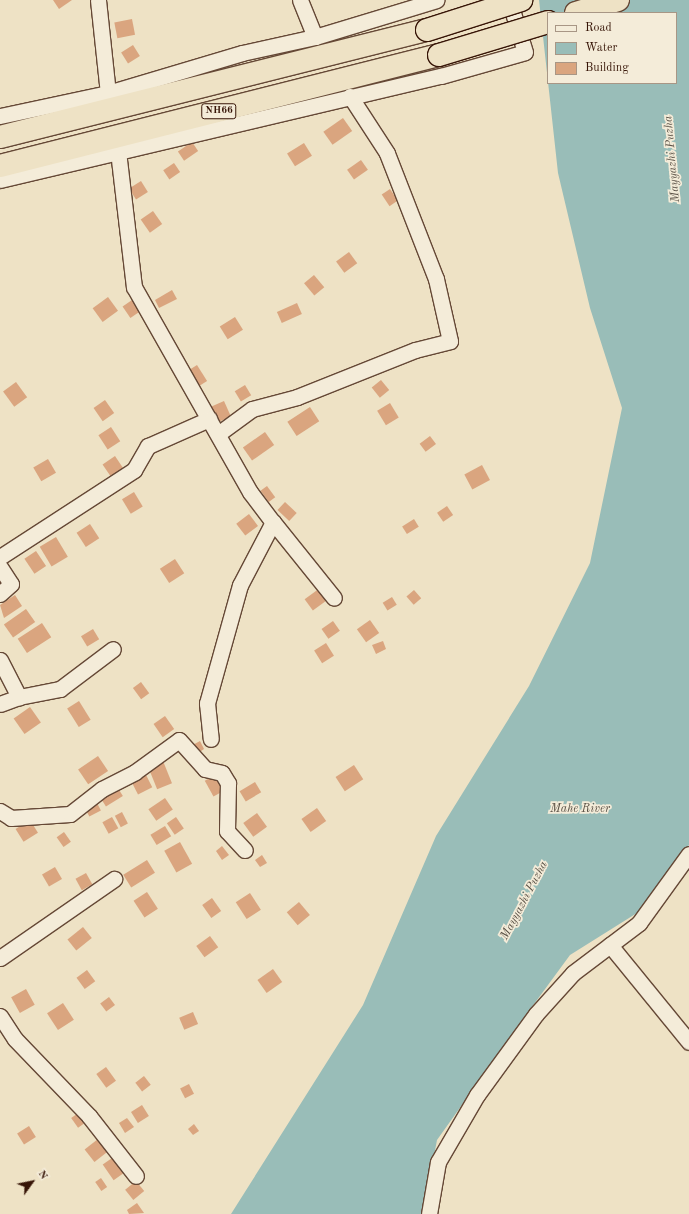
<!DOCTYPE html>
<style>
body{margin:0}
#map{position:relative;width:689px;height:1214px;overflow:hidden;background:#eee2c5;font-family:"Old Standard TT",serif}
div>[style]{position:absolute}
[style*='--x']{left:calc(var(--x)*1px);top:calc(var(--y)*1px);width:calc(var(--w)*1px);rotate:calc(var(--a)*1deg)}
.water>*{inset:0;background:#99bdb8}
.building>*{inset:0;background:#daa57f;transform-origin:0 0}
.roads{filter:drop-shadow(1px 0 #654836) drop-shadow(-1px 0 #654836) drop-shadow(0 1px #654836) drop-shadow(0 -1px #654836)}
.minor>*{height:15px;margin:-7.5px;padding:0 7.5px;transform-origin:7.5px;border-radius:7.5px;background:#f4ecd9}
.highway>*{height:22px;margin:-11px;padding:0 11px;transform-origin:11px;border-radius:11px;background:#eee2c5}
.bridges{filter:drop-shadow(1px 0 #371507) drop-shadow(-1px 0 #371507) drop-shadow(0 1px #371507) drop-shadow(0 -1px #371507)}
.highway-bridge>*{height:22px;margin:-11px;padding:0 11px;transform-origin:11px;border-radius:11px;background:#eee2c5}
span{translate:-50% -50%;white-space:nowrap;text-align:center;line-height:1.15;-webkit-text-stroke:3.5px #f4ecd9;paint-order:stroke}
.shield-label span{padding:1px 3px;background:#f4ecd9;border:1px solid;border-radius:3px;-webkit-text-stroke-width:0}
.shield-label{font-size:10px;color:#371507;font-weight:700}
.water-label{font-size:12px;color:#595045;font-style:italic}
.legend{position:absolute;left:547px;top:12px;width:130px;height:72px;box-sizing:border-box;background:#f4ecd9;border:1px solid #a89685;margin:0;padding:5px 7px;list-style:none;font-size:12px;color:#371507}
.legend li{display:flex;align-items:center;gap:8px;height:20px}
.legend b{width:20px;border:1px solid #a89685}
.north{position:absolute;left:12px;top:1162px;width:40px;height:40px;-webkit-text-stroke:3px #f4ecd9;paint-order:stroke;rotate:57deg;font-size:11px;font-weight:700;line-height:16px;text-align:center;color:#371507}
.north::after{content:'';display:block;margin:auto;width:14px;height:18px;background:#371507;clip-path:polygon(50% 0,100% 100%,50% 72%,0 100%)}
</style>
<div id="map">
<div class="water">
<div style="clip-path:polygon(evenodd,539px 0,689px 0,689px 845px,637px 913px,570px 955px,526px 1015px,437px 1140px,423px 1214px,231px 1214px,363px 1005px,436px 836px,529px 686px,590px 563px,622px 408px,590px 308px,558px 173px,539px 0,548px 13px,676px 13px,676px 83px,548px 83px,548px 13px)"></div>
</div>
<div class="building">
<div style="clip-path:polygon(53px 0,72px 0,59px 9px)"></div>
<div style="left:132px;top:19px;width:16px;height:18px;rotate:79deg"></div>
<div style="left:133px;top:45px;width:13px;height:14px;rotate:58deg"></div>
<div style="left:343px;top:118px;width:16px;height:24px;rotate:55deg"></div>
<div style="left:192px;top:142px;width:11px;height:17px;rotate:56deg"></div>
<div style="left:304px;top:143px;width:15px;height:20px;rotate:58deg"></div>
<div style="left:361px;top:160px;width:12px;height:17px;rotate:55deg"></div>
<div style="left:174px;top:163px;width:11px;height:13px;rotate:56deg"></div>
<div style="left:141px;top:181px;width:13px;height:14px;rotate:58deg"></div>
<div style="left:390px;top:189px;width:14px;height:10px;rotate:56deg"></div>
<div style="left:153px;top:211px;width:16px;height:15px;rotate:55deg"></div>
<div style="left:349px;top:252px;width:14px;height:16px;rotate:54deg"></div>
<div style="left:314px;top:275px;width:16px;height:13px;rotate:50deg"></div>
<div style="clip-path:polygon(172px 290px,177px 299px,159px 308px,155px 300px)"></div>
<div style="left:108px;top:297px;width:17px;height:19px;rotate:54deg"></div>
<div style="left:135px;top:298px;width:14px;height:15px;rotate:56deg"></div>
<div style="left:297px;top:303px;width:12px;height:22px;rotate:66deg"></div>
<div style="left:235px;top:317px;width:15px;height:18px;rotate:58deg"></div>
<div style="left:197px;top:365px;width:19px;height:14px;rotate:58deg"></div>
<div style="left:381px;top:380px;width:13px;height:12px;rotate:51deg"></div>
<div style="left:16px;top:382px;width:19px;height:16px;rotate:54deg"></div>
<div style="left:245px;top:385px;width:12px;height:12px;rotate:59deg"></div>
<div style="left:105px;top:400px;width:16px;height:14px;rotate:55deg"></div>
<div style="left:224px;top:401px;width:17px;height:18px;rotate:66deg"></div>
<div style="left:390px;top:403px;width:17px;height:15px;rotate:59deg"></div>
<div style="left:310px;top:407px;width:17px;height:27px;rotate:57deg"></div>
<div style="left:111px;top:427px;width:17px;height:15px;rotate:57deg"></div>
<div style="left:265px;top:432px;width:16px;height:27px;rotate:55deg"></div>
<div style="left:430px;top:436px;width:10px;height:13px;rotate:53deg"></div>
<div style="left:115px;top:456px;width:18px;height:15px;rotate:56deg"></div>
<div style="left:48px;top:459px;width:16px;height:17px;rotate:60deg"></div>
<div style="left:482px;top:465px;width:17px;height:20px;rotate:62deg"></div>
<div style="left:267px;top:486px;width:14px;height:8px;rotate:54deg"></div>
<div style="left:134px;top:492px;width:17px;height:14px;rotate:59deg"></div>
<div style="left:285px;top:502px;width:16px;height:11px;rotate:43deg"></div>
<div style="left:447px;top:506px;width:11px;height:12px;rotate:56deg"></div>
<div style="left:249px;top:514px;width:15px;height:16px;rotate:53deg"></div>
<div style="left:414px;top:519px;width:9px;height:14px;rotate:58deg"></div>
<div style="left:90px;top:524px;width:17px;height:16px;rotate:57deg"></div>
<div style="left:56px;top:537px;width:23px;height:19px;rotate:59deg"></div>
<div style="left:36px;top:551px;width:18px;height:14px;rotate:56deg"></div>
<div style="left:175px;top:559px;width:17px;height:18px;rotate:57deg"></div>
<div style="left:320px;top:588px;width:14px;height:19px;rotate:54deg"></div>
<div style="left:414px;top:590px;width:11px;height:10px;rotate:49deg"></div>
<div style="clip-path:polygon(15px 595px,22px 606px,4px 618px,0 605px)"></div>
<div style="left:392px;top:597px;width:9px;height:11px;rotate:58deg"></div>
<div style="left:26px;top:609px;width:16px;height:27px;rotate:55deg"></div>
<div style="left:370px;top:620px;width:16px;height:16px;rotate:55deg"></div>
<div style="left:333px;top:621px;width:12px;height:14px;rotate:55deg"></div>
<div style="left:42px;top:623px;width:17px;height:29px;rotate:57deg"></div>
<div style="left:93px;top:629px;width:12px;height:14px;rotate:59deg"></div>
<div style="clip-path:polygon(383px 641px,386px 649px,376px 654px,372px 645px)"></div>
<div style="left:326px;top:643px;width:15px;height:14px;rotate:58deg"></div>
<div style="left:141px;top:682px;width:14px;height:10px;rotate:54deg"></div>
<div style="left:79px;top:701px;width:22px;height:14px;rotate:58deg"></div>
<div style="left:30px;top:707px;width:19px;height:20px;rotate:55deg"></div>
<div style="left:165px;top:716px;width:16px;height:14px;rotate:55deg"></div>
<div style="clip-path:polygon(200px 741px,204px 749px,194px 756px,189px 747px)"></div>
<div style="left:98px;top:756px;width:18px;height:24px;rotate:56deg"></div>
<div style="left:163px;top:761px;width:24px;height:16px;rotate:68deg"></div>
<div style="left:354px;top:765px;width:17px;height:22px;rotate:57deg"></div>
<div style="left:145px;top:773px;width:16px;height:16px;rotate:63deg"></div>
<div style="left:217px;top:774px;width:18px;height:14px;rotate:61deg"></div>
<div style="left:255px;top:782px;width:12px;height:18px;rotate:59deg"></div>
<div style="left:116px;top:785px;width:13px;height:20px;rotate:58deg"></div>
<div style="left:165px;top:798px;width:14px;height:20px;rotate:56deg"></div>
<div style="left:95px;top:799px;width:13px;height:13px;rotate:63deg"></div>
<div style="left:317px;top:808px;width:16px;height:19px;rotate:55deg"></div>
<div style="left:122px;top:812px;width:13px;height:8px;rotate:63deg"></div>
<div style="left:257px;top:813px;width:17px;height:17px;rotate:54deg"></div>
<div style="left:112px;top:817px;width:13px;height:11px;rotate:61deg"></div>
<div style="left:176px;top:817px;width:14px;height:11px;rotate:56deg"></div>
<div style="left:30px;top:820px;width:15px;height:17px;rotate:58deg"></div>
<div style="left:165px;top:826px;width:12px;height:17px;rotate:59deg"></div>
<div style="left:64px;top:832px;width:12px;height:9px;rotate:55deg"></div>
<div style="left:180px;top:842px;width:25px;height:18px;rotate:61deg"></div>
<div style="clip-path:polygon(222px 846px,229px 855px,222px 860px,216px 851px)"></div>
<div style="clip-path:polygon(262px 855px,267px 863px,260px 867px,255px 860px)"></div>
<div style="left:147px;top:860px;width:15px;height:28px;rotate:58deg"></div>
<div style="left:55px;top:867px;width:14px;height:15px;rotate:60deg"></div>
<div style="left:86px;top:873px;width:13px;height:12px;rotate:61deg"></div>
<div style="left:147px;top:892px;width:20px;height:16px;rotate:57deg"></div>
<div style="left:250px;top:893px;width:20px;height:17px;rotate:57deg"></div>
<div style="left:212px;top:898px;width:16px;height:12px;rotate:55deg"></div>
<div style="left:299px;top:902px;width:17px;height:16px;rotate:50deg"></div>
<div style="left:83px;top:927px;width:14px;height:20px;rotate:51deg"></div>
<div style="left:210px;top:936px;width:14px;height:17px;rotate:54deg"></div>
<div style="left:273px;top:969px;width:16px;height:19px;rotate:55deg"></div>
<div style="left:87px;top:970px;width:14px;height:13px;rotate:54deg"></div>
<div style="left:26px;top:989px;width:18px;height:17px;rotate:61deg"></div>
<div style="left:109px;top:997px;width:10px;height:11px;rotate:53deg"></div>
<div style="left:63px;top:1003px;width:20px;height:19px;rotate:57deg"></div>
<div style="left:193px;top:1012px;width:13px;height:15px;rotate:67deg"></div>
<div style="left:106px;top:1067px;width:17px;height:12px;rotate:54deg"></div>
<div style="left:144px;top:1076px;width:11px;height:11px;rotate:52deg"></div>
<div style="left:189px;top:1084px;width:11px;height:10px;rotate:63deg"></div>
<div style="left:142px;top:1105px;width:13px;height:13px;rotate:58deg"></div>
<div style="left:81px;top:1111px;width:12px;height:12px;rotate:55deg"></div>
<div style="clip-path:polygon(127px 1118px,134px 1127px,125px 1133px,119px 1123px)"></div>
<div style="clip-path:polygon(194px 1124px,199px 1131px,193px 1135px,188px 1129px)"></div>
<div style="left:29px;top:1126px;width:13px;height:14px;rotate:58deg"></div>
<div style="left:98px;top:1139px;width:16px;height:17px;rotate:52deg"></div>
<div style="left:115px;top:1156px;width:19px;height:15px;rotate:55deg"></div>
<div style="left:101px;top:1178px;width:11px;height:7px;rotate:56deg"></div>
<div style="left:136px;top:1181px;width:13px;height:14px;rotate:51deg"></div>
<div style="clip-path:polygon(137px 1203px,144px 1213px,129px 1214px,127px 1210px)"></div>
</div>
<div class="roads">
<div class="minor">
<div style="--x:98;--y:0;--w:94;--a:83.9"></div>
<div style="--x:300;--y:0;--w:40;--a:68"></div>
<div style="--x:0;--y:116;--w:110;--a:-12"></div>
<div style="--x:108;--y:93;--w:140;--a:-16.6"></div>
<div style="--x:242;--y:53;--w:75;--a:-12.4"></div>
<div style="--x:315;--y:37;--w:127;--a:-16.9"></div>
<div style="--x:118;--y:151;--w:137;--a:83.3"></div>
<div style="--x:134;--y:287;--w:236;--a:60.5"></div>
<div style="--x:250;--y:492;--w:38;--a:53"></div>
<div style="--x:273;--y:522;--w:71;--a:117.6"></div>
<div style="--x:240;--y:585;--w:123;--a:105.6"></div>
<div style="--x:207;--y:703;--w:36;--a:84"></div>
<div style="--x:0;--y:180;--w:453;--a:-13.3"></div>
<div style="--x:441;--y:76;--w:87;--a:-15.9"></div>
<div style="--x:525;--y:52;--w:54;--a:-107.1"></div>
<div style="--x:218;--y:434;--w:42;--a:-36.3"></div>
<div style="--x:252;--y:409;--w:47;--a:-14.9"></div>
<div style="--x:297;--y:397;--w:127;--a:-21.7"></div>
<div style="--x:415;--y:350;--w:36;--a:-14"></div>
<div style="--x:450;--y:341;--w:64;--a:-102.7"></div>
<div style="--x:436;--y:279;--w:135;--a:-111.3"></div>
<div style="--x:387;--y:153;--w:68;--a:-123"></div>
<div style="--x:273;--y:522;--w:97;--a:51.2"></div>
<div style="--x:0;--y:557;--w:160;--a:-33"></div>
<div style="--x:134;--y:470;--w:28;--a:-60"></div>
<div style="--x:148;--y:446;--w:67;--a:-23.9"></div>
<div style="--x:0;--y:567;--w:20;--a:57"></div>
<div style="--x:11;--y:584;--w:15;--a:138"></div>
<div style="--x:0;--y:660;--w:42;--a:62.8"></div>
<div style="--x:19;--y:697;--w:20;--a:160"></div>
<div style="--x:19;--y:697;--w:42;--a:-11"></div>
<div style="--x:60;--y:689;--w:66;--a:-37"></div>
<div style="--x:0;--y:811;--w:13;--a:32"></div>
<div style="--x:11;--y:818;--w:59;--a:-3.9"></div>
<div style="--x:70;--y:814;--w:41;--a:-38"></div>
<div style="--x:102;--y:789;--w:37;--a:-27"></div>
<div style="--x:135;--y:772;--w:54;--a:-36"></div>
<div style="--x:179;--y:740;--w:39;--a:48"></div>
<div style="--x:205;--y:769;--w:17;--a:13"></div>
<div style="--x:222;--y:773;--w:12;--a:59"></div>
<div style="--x:228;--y:783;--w:48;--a:91.2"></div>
<div style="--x:227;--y:831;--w:26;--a:47"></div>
<div style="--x:610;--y:945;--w:125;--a:50.8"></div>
<div style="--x:0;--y:958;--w:139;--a:-34.7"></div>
<div style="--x:0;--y:1016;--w:27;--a:57"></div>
<div style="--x:15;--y:1039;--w:107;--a:46.1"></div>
<div style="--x:89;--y:1116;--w:76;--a:51.9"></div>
<div style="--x:429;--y:1214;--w:53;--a:-80.2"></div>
<div style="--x:438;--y:1162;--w:78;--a:-59.8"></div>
<div style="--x:477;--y:1095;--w:100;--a:-53.9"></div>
<div style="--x:536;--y:1014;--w:55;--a:-47.9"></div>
<div style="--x:573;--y:973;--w:83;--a:-37.1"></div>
<div style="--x:639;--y:923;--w:85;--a:-54.1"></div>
</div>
<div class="highway">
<div style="--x:576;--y:13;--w:44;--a:-17.2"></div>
<div style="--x:0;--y:137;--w:440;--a:-14.1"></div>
<div style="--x:0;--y:166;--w:453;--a:-14.2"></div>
</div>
</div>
<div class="bridges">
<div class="highway-bridge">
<div style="--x:427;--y:30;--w:99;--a:-17.7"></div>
<div style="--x:439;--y:55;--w:114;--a:-16.8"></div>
</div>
</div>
<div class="shield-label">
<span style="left:219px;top:111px">NH66</span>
</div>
<div class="water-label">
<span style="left:673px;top:159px;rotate:-95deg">Mayyazhi Puzha</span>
<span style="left:580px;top:810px">Mahe River</span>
<span style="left:525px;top:901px;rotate:-62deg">Mayyazhi Puzha</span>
</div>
<ul class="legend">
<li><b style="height:5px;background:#f4ecd9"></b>Road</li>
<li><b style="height:11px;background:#99bdb8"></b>Water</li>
<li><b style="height:11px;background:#daa57f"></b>Building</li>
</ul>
<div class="north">N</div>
</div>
